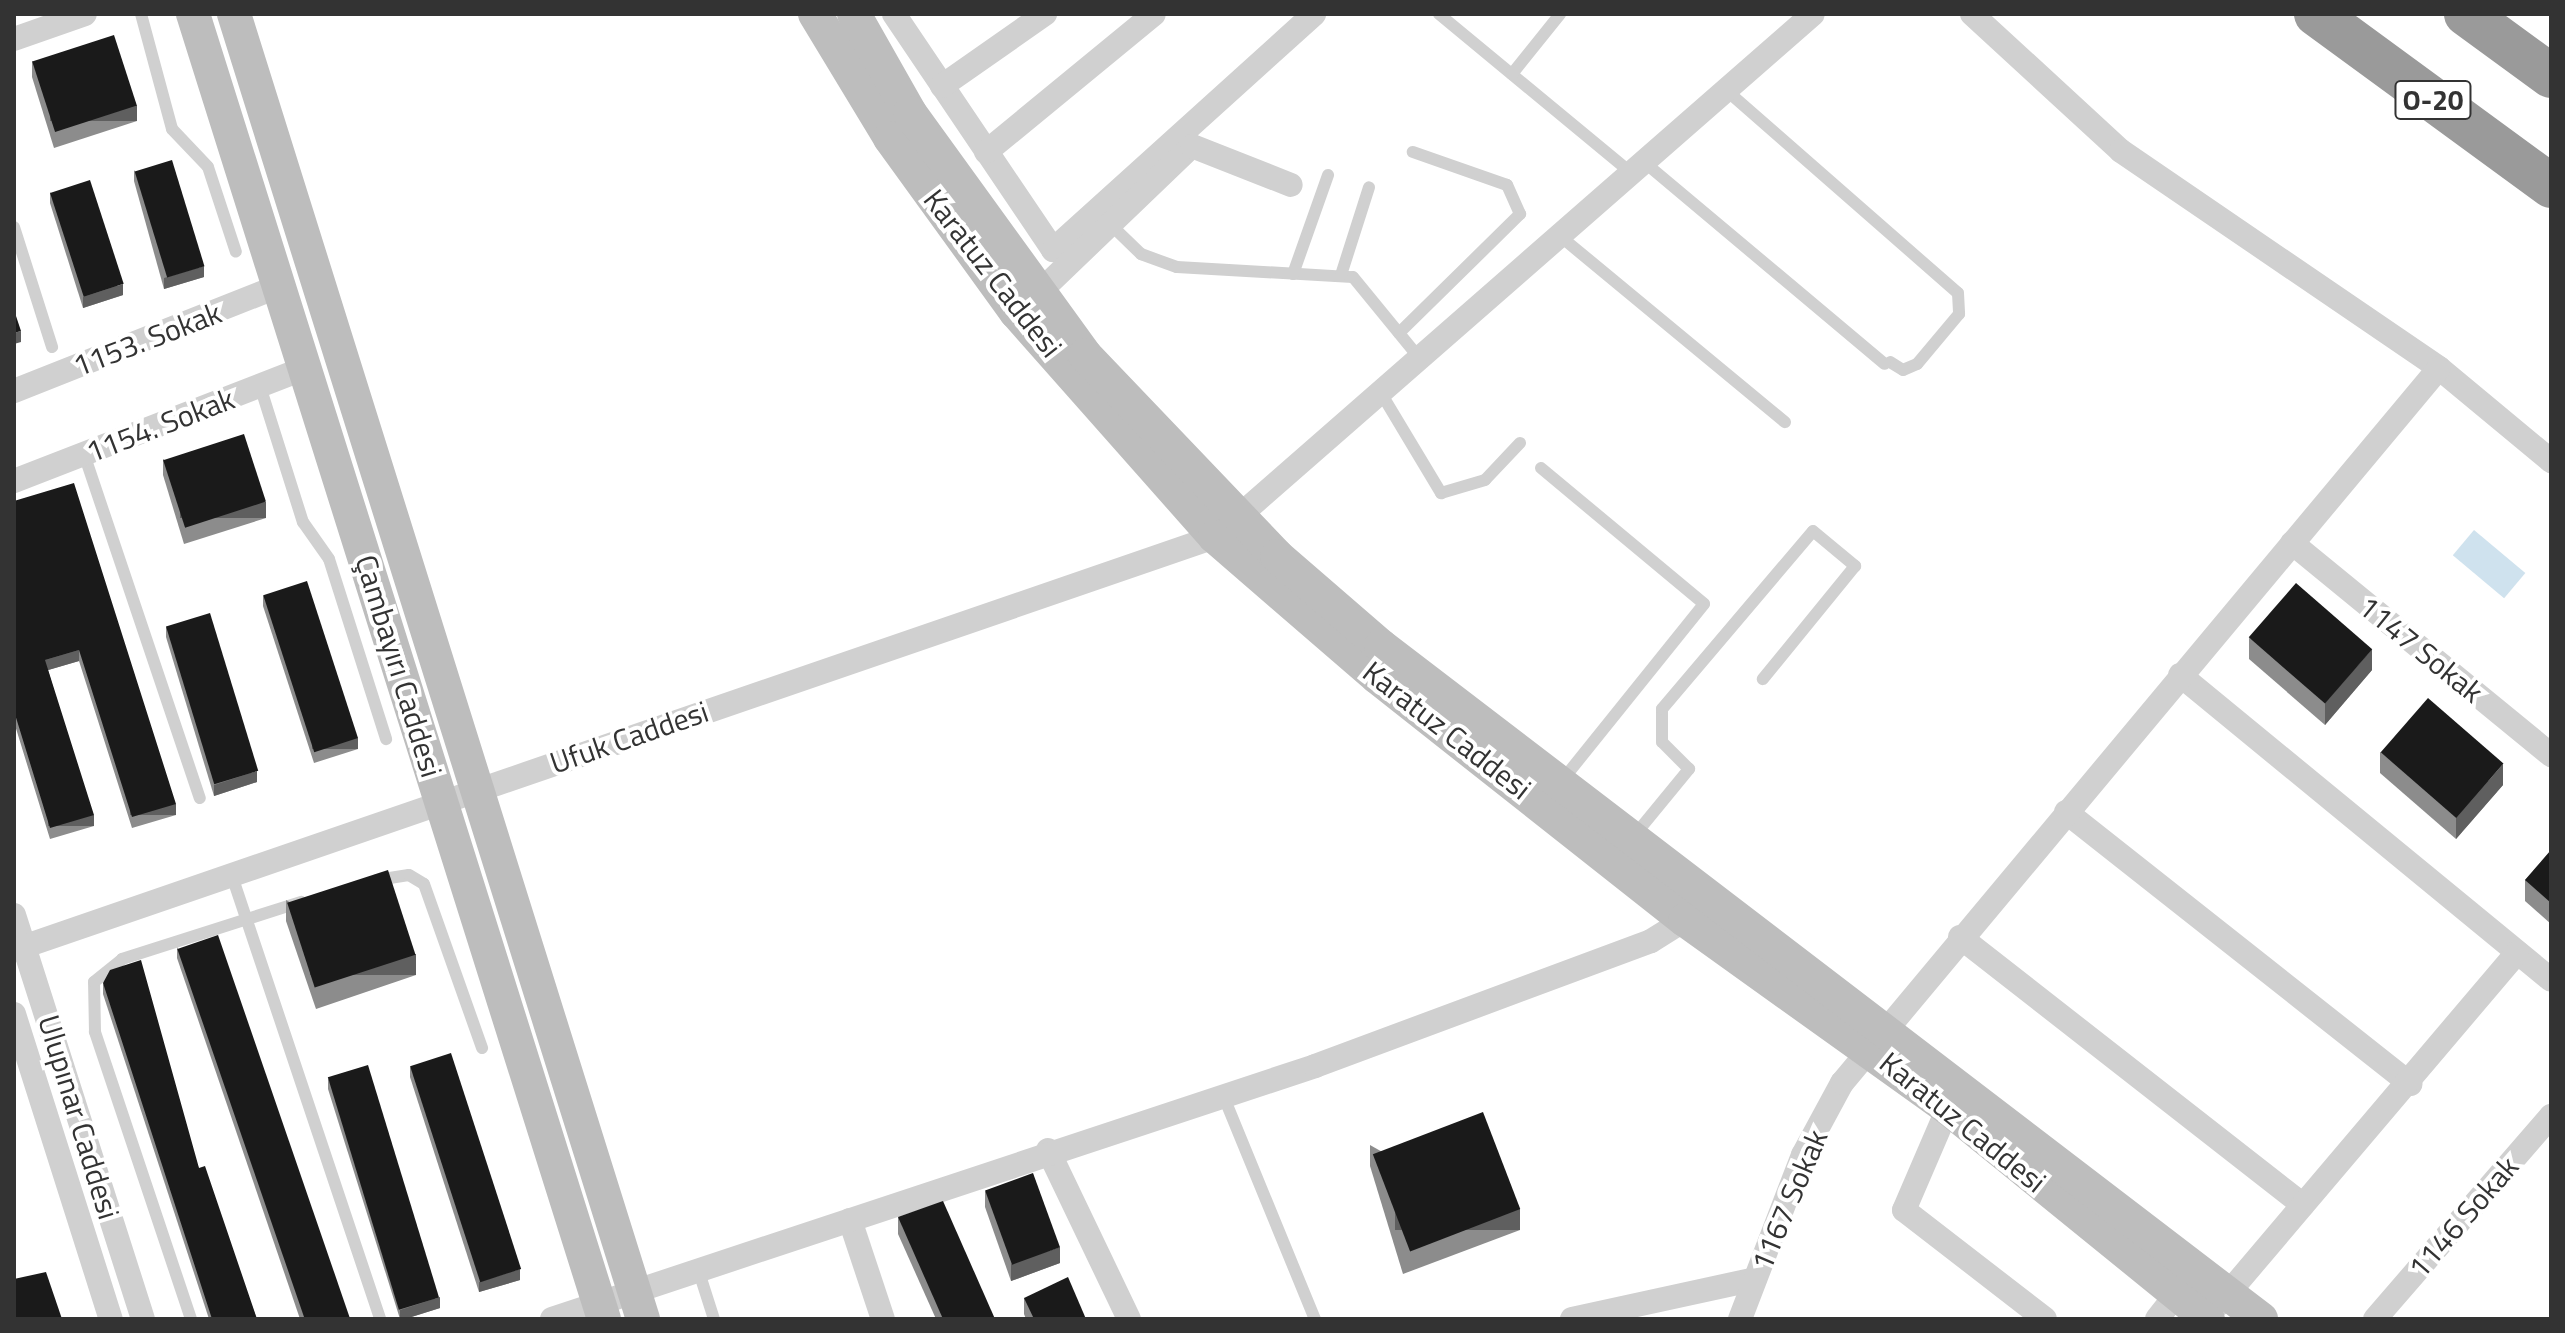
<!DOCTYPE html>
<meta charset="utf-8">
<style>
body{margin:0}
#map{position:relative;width:2565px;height:1333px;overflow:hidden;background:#fff;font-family:"Titillium Web",sans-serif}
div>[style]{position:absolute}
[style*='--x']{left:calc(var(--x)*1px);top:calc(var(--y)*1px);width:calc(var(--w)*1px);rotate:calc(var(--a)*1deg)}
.water>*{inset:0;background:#cfe2ee;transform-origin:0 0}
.lane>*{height:12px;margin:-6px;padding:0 6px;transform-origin:6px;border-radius:6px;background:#d0d0d0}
.street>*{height:24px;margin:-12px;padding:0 12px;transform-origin:12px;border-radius:12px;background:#d0d0d0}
.secondary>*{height:34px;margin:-17px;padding:0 17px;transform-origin:17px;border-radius:17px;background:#bdbdbd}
.highway>*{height:44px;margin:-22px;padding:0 22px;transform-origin:22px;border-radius:22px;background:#9a9a9a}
.wall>*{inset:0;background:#8c8c8c}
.shaded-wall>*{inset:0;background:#5f5f5f;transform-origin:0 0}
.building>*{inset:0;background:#1a1a1a;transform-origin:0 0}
span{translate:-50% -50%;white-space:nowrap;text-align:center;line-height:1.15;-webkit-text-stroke:8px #fff;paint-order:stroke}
.shield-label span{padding:2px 6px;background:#fff;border:2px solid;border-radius:6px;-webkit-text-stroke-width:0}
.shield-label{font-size:28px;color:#333;font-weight:700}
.street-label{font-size:30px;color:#333}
.frame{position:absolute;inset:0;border:16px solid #333;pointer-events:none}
</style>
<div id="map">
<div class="water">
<div style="left:2474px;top:530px;width:67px;height:33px;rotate:40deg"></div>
</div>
<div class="lane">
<div style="--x:141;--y:14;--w:119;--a:74.9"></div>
<div style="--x:172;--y:129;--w:52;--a:46.5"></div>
<div style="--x:208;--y:167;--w:89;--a:71.8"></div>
<div style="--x:1439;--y:14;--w:249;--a:39.6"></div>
<div style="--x:1512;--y:74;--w:77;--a:-51.3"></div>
<div style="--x:1726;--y:90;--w:308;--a:41.2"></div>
<div style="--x:1958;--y:293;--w:21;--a:87"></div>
<div style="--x:1959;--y:314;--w:65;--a:130"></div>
<div style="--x:1917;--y:364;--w:15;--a:157"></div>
<div style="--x:1903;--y:370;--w:15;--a:-148"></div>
<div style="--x:1644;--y:162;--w:314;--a:40"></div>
<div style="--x:1109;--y:223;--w:45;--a:44.1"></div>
<div style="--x:1141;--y:254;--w:38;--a:20"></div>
<div style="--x:1177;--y:267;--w:176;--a:3.3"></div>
<div style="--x:1353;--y:277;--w:106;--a:50.7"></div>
<div style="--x:14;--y:227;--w:126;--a:72.4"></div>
<div style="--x:1560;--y:236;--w:292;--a:39.6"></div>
<div style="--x:1293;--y:274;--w:105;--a:-70.5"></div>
<div style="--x:1341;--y:275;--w:92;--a:-72.3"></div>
<div style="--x:1399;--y:333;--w:170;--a:-44.5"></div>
<div style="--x:1520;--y:214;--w:32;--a:-114"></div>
<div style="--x:1507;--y:185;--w:100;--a:-160.7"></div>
<div style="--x:260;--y:386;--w:143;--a:72.5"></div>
<div style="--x:303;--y:522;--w:45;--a:54.9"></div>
<div style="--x:329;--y:559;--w:189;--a:72.4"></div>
<div style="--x:1381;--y:393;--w:117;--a:59"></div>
<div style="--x:1441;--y:493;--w:46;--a:-16.5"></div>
<div style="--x:1485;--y:480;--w:51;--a:-46.6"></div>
<div style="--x:84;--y:454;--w:363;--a:71.4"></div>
<div style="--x:1541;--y:468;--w:212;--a:39.8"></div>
<div style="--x:1704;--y:604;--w:228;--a:128.8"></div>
<div style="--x:1634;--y:836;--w:87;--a:-50.6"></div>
<div style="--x:1689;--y:769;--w:38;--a:-135"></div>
<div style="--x:1662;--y:742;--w:33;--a:-90"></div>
<div style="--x:1662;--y:709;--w:233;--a:-49.7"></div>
<div style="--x:1813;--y:531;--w:55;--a:39.8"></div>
<div style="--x:1855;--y:566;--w:146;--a:129.2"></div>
<div style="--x:232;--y:876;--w:467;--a:71.5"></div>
<div style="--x:377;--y:880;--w:32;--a:-9"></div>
<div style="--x:409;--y:875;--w:17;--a:31"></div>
<div style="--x:424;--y:884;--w:174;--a:70.5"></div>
<div style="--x:1223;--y:1095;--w:242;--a:67.7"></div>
<div style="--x:698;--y:1269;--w:52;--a:72.3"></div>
<div style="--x:191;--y:1319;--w:303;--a:-108.5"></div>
<div style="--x:95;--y:1032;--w:50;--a:-91.1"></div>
<div style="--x:94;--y:982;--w:36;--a:-39"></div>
<div style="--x:122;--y:959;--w:188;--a:-17.7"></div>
</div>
<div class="street">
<div style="--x:894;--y:14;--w:285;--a:56"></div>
<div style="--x:1053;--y:250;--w:352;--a:-42.1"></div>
<div style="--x:1972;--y:14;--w:202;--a:42.6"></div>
<div style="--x:2121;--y:151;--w:385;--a:34.3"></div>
<div style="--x:2439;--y:368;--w:146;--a:39.7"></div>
<div style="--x:14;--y:39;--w:75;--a:-19.4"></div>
<div style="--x:942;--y:86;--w:126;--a:-35"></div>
<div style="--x:986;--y:152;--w:217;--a:-39.4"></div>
<div style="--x:1028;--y:303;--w:227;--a:-43.8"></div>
<div style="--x:1192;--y:146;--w:106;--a:21.5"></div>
<div style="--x:14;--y:391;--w:285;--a:-21.6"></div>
<div style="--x:14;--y:481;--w:313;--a:-21.2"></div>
<div style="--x:2292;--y:543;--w:335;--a:39.3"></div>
<div style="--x:2180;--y:675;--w:480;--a:39.4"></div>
<div style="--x:2066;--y:812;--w:439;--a:38.3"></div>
<div style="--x:14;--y:915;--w:424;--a:72.3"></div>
<div style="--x:1960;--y:937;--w:435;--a:38"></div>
<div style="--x:14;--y:950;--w:1270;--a:-18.98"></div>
<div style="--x:1215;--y:537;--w:794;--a:-41.17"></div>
<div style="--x:14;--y:1014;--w:320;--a:72.4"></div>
<div style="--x:1948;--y:1108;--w:111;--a:113.3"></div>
<div style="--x:1904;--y:1210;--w:178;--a:37.7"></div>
<div style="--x:1048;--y:1150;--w:187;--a:64.4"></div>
<div style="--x:850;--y:1220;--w:104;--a:71.6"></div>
<div style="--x:2219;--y:1304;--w:461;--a:-49.7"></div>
<div style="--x:552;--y:1319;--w:804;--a:-18.34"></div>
<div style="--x:1315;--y:1066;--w:358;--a:-20.4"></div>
<div style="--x:1651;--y:941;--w:40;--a:-32"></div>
<div style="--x:1572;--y:1319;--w:187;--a:-12.3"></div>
<div style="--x:1740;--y:1319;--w:176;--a:-69"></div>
<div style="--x:1803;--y:1155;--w:82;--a:-61.6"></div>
<div style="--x:1842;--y:1083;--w:931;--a:-50.14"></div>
<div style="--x:2157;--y:1319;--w:31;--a:-52"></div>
<div style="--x:2375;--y:1319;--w:269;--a:-49.1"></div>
</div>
<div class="secondary">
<div style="--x:193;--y:14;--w:1368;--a:72.52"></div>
<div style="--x:234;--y:14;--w:1368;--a:72.6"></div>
<div style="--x:815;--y:14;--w:145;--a:58.8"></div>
<div style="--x:890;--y:138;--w:215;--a:54.1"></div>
<div style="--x:1016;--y:312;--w:300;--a:48.5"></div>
<div style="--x:1215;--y:537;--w:214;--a:40.8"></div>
<div style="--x:1377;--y:677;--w:392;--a:38.3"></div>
<div style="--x:1685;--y:920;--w:323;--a:35.6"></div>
<div style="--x:1948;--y:1108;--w:335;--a:39.1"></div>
<div style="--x:854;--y:14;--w:114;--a:60.5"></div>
<div style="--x:910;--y:113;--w:299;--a:54.1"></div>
<div style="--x:1085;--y:355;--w:278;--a:46.3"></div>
<div style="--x:1277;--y:556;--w:138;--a:40.9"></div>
<div style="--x:1381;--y:646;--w:1108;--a:37.41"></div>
</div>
<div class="highway">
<div style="--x:2316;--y:14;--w:291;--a:36.2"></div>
<div style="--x:2466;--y:14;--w:105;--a:36.1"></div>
</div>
<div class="wall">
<div style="clip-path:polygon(32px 61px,137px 121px,54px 148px,32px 77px)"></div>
<div style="clip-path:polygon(134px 170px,204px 277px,164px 289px,134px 181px)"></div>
<div style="clip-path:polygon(50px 192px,123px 295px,83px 308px,50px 203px)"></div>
<div style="clip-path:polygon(163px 459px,266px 518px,184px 544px,163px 475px)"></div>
<div style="clip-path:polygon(14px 501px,176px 815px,132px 828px,79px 661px,48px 670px,94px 826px,50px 839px,14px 722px)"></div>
<div style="clip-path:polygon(263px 595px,358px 749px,314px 763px,263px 606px)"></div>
<div style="clip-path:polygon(166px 626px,257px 782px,214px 796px,166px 637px)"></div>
<div style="clip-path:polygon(2249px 638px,2372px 670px,2325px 725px,2249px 659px)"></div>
<div style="clip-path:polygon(2380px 752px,2503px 785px,2456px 839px,2380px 773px)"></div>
<div style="clip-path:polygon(2551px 850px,2551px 924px,2525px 901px,2525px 880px)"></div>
<div style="clip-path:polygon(286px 900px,416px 975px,316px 1009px,286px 921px)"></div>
<div style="clip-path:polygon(177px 947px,349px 1319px,300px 1319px,177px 958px)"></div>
<div style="clip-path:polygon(103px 983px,199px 1168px,257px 1319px,209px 1319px,103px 994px)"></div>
<div style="clip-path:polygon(410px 1066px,520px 1280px,479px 1292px,410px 1077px)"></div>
<div style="clip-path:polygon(328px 1078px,440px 1308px,405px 1319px,400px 1319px,328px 1089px)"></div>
<div style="clip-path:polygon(1370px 1145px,1520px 1230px,1403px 1274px,1370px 1166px)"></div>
<div style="clip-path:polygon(985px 1191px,1060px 1263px,1011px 1281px,985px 1207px)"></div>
<div style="clip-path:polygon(898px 1217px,995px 1319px,936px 1319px,898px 1234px)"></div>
<div style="clip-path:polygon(1024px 1298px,1086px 1319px,1026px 1319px,1024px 1314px)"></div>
</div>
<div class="shaded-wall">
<div style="left:137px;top:105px;width:16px;height:87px;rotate:90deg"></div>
<div style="clip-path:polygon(204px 266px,204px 277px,164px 289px,164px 278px)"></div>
<div style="clip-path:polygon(123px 284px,123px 295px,83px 308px,83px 297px)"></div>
<div style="clip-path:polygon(21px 331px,21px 342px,14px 344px,14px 333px)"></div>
<div style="left:266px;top:502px;width:16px;height:86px;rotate:90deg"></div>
<div style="clip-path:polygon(2372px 649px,2372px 670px,2325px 725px,2325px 703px)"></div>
<div style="clip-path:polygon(79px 650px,79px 661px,45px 671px,45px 660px)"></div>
<div style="left:358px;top:738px;width:11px;height:46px;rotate:90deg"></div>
<div style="clip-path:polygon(2503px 764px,2503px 785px,2456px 839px,2456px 818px)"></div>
<div style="clip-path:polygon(257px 771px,257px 782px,214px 796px,214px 785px)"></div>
<div style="left:176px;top:804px;width:11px;height:46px;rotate:90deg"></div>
<div style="left:94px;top:815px;width:11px;height:46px;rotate:90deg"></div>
<div style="left:416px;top:954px;width:21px;height:106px;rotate:90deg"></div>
<div style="left:1520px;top:1209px;width:21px;height:125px;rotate:90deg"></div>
<div style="clip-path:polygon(1060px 1247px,1060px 1263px,1011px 1281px,1011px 1264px)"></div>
<div style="clip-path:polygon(520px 1269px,520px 1280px,479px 1292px,479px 1282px)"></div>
<div style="clip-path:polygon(440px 1297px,440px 1308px,405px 1319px,400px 1319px,400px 1310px)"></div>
</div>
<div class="building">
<div style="left:114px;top:35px;width:74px;height:86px;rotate:72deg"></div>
<div style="left:172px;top:160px;width:111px;height:39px;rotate:73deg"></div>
<div style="left:90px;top:180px;width:109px;height:42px;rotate:72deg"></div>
<div style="clip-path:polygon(14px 310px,21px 331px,14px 333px)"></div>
<div style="left:244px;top:434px;width:71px;height:85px;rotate:72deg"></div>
<div style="clip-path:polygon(74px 483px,176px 804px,132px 817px,79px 650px,45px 660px,94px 815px,50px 828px,14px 711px,14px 501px)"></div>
<div style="left:307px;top:581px;width:165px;height:46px;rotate:72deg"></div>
<div style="left:2296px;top:583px;width:101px;height:72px;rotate:41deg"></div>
<div style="left:210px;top:613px;width:165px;height:46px;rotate:73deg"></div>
<div style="left:2428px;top:698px;width:100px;height:72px;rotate:41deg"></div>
<div style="clip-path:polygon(2551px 850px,2551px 903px,2525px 880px)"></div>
<div style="left:388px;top:870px;width:89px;height:106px;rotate:72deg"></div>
<div style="left:218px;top:935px;width:406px;height:43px;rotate:71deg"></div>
<div style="clip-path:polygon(141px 960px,199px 1168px,205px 1166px,257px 1319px,212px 1319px,103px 983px,110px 970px)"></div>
<div style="left:451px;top:1053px;width:227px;height:43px;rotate:72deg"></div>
<div style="left:368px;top:1065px;width:243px;height:42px;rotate:73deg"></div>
<div style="left:1483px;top:1112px;width:104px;height:118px;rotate:69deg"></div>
<div style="left:1033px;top:1173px;width:79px;height:51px;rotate:70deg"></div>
<div style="clip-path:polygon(943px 1201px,995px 1319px,943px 1319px,898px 1217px)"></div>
<div style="clip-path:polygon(46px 1272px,62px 1319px,14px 1319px,14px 1279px)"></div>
<div style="clip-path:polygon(1068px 1277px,1086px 1319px,1034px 1319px,1024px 1298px)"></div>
</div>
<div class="shield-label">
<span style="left:2433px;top:100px">O-20</span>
</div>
<div class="street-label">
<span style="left:993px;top:273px;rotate:52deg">Karatuz Caddesi</span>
<span style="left:147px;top:339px;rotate:-21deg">1153. Sokak</span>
<span style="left:160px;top:425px;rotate:-21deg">1154. Sokak</span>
<span style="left:2421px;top:649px;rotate:39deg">1147 Sokak</span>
<span style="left:399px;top:666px;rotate:73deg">Çambayırı Caddesi</span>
<span style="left:1447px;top:730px;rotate:38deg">Karatuz Caddesi</span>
<span style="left:629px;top:737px;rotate:-19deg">Ufuk Caddesi</span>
<span style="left:79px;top:1117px;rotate:73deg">Ulupınar Caddesi</span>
<span style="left:1963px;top:1122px;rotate:39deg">Karatuz Caddesi</span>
<span style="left:1789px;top:1200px;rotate:-67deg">1167 Sokak</span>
<span style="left:2463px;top:1217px;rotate:-49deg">1146 Sokak</span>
</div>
<div class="frame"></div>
</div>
